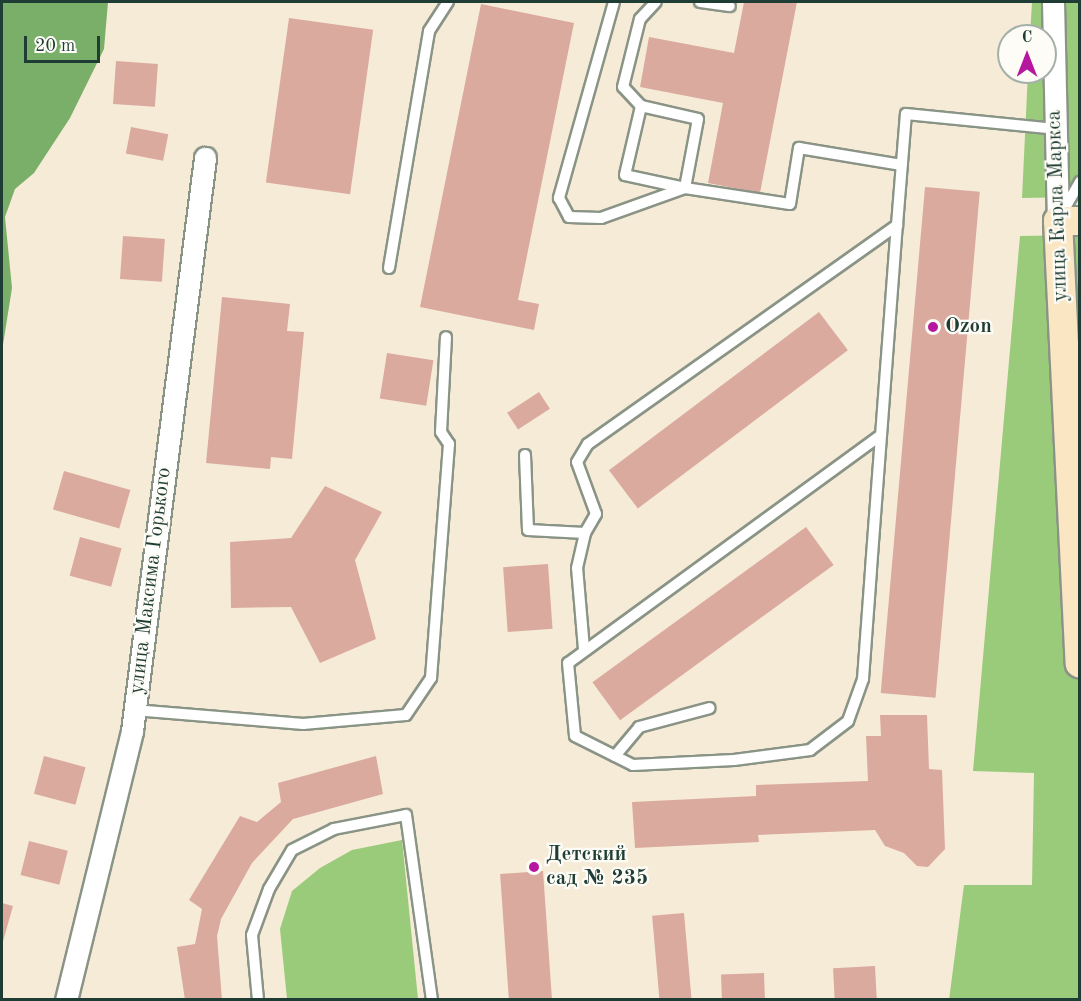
<!DOCTYPE html>
<meta charset="utf-8">
<style>
body{margin:0}
#map{position:relative;width:1081px;height:1001px;overflow:hidden;background:#f6ebd7;font-family:"Old Standard TT",serif}
div>[style]{position:absolute}
[style*='--x']{left:calc(var(--x)*1px);top:calc(var(--y)*1px);width:calc(var(--w)*1px);rotate:calc(var(--a)*1deg)}
.green>*{inset:0;background:#99cb7a}
.forest>*{inset:0;background:#7aaf6a}
.building>*{inset:0;background:#dbaa9f;transform-origin:0 0}
.roads{filter:drop-shadow(2px 0 #8a9486) drop-shadow(-2px 0 #8a9486) drop-shadow(0 2px #8a9486) drop-shadow(0 -2px #8a9486)}
.lane>*{height:10px;margin:-5px;padding:0 5px;transform-origin:5px;border-radius:5px;background:#fff}
.street>*{height:21px;margin:-10.5px;padding:0 10.5px;transform-origin:10.5px;border-radius:10.5px;background:#fff}
.secondary>*{height:28px;margin:-14px;padding:0 14px;transform-origin:14px;border-radius:14px;background:#fbe6c4}
.dots>*{width:16px;height:16px;translate:-50% -50%;box-sizing:border-box;border:3px solid #fdfcf7;border-radius:50%}
span{translate:-50% -50%;white-space:nowrap;text-align:center;line-height:1.15;-webkit-text-stroke:4.5px #fdfcf7;paint-order:stroke}
.street-label{font-size:21px;color:#1f3d34}
.poi-label{font-size:21px;color:#1f3d34;font-weight:700}
.left{translate:0 -50%;text-align:left}
.frame{position:absolute;inset:0;border:3px solid #1f3d34;pointer-events:none}
.north{position:absolute;left:997px;top:24px;width:60px;height:60px;box-sizing:border-box;background:#fdfcf7;border:2px solid #a4b0a9;border-radius:50%;rotate:0deg;font-size:16px;font-weight:700;line-height:24px;text-align:center;color:#1f3d34}
.north::after{content:'';display:block;margin:auto;width:21px;height:27px;background:#b5179e;clip-path:polygon(50% 0,100% 100%,50% 72%,0 100%)}
.scale{position:absolute;left:24px;top:36px;width:76px;height:27px;box-sizing:border-box;border:3px solid #1f3d34;border-top:0;padding-left:8px;font-size:18px;line-height:21px;white-space:nowrap;color:#1f3d34;-webkit-text-stroke:4px #fdfcf7;paint-order:stroke}
</style>
<div id="map">
<div class="green">
<div style="clip-path:polygon(1032px 2px,1079px 2px,1079px 197px,1022px 198px,1028px 72px,1045px 72px,1045px 36px,1030px 36px)"></div>
<div style="clip-path:polygon(1079px 235px,1079px 999px,949px 1000px,964px 885px,1032px 885px,1034px 773px,973px 771px,1020px 236px)"></div>
<div style="clip-path:polygon(402px 840px,418px 999px,287px 999px,280px 929px,292px 891px,320px 868px,352px 850px)"></div>
</div>
<div class="forest">
<div style="clip-path:polygon(2px 2px,108px 2px,104px 49px,70px 118px,34px 173px,15px 189px,5px 217px,12px 288px,2px 351px)"></div>
</div>
<div class="building">
<div style="clip-path:polygon(744px 2px,797px 2px,760px 193px,708px 183px,723px 103px,640px 87px,649px 37px,734px 53px)"></div>
<div style="clip-path:polygon(481px 4px,574px 23px,518px 300px,539px 304px,534px 330px,420px 307px)"></div>
<div style="left:289px;top:18px;width:85px;height:166px;rotate:8deg"></div>
<div style="left:116px;top:61px;width:42px;height:43px;rotate:4deg"></div>
<div style="left:131px;top:127px;width:38px;height:27px;rotate:11deg"></div>
<div style="left:925px;top:187px;width:55px;height:508px;rotate:5deg"></div>
<div style="left:123px;top:236px;width:42px;height:43px;rotate:4deg"></div>
<div style="clip-path:polygon(222px 297px,290px 304px,287px 331px,304px 332px,292px 459px,271px 457px,270px 469px,206px 463px)"></div>
<div style="left:819px;top:312px;width:48px;height:263px;rotate:53deg"></div>
<div style="left:387px;top:353px;width:47px;height:46px;rotate:9deg"></div>
<div style="left:539px;top:392px;width:20px;height:38px;rotate:57deg"></div>
<div style="left:64px;top:471px;width:69px;height:40px;rotate:16deg"></div>
<div style="clip-path:polygon(325px 486px,382px 512px,355px 560px,376px 639px,320px 663px,291px 607px,231px 608px,230px 542px,291px 538px)"></div>
<div style="left:806px;top:527px;width:47px;height:264px;rotate:54deg"></div>
<div style="left:80px;top:537px;width:43px;height:40px;rotate:15deg"></div>
<div style="left:548px;top:564px;width:65px;height:45px;rotate:86deg"></div>
<div style="clip-path:polygon(880px 715px,927px 715px,929px 769px,942px 770px,945px 849px,928px 867px,917px 866px,904px 853px,885px 846px,875px 830px,758px 835px,759px 842px,635px 848px,632px 802px,756px 796px,756px 785px,868px 781px,866px 736px,881px 736px)"></div>
<div style="left:44px;top:756px;width:43px;height:39px;rotate:15deg"></div>
<div style="clip-path:polygon(376px 756px,383px 794px,293px 819px,252px 863px,221px 919px,217px 936px,222px 1000px,185px 1000px,177px 947px,195px 944px,202px 909px,189px 900px,240px 816px,257px 822px,281px 802px,278px 783px)"></div>
<div style="left:29px;top:841px;width:40px;height:35px;rotate:14deg"></div>
<div style="left:543px;top:871px;width:129px;height:43px;rotate:86deg"></div>
<div style="clip-path:polygon(2px 903px,13px 906px,2px 945px)"></div>
<div style="left:684px;top:913px;width:87px;height:32px;rotate:85deg"></div>
<div style="left:875px;top:966px;width:34px;height:42px;rotate:87deg"></div>
<div style="left:764px;top:973px;width:27px;height:43px;rotate:88deg"></div>
</div>
<div class="roads">
<div class="lane">
<div style="--x:614;--y:2;--w:204;--a:105.7"></div>
<div style="--x:559;--y:198;--w:21;--a:62"></div>
<div style="--x:569;--y:217;--w:32;--a:2"></div>
<div style="--x:601;--y:218;--w:89;--a:-19.7"></div>
<div style="--x:685;--y:188;--w:106;--a:8.7"></div>
<div style="--x:790;--y:204;--w:57;--a:-80.9"></div>
<div style="--x:799;--y:148;--w:104;--a:9.4"></div>
<div style="--x:700;--y:2;--w:30;--a:8"></div>
<div style="--x:641;--y:106;--w:58;--a:12.8"></div>
<div style="--x:698;--y:119;--w:70;--a:100.7"></div>
<div style="--x:685;--y:188;--w:61;--a:-167.8"></div>
<div style="--x:625;--y:175;--w:71;--a:-76.9"></div>
<div style="--x:641;--y:106;--w:26;--a:-133"></div>
<div style="--x:623;--y:87;--w:70;--a:-76"></div>
<div style="--x:640;--y:19;--w:23;--a:-47"></div>
<div style="--x:1062;--y:213;--w:36;--a:-60"></div>
<div style="--x:389;--y:268;--w:240;--a:-80.4"></div>
<div style="--x:429;--y:31;--w:35;--a:-57"></div>
<div style="--x:881;--y:435;--w:387;--a:143.9"></div>
<div style="--x:568;--y:663;--w:73;--a:84.5"></div>
<div style="--x:575;--y:736;--w:65;--a:26.6"></div>
<div style="--x:633;--y:765;--w:101;--a:-2.8"></div>
<div style="--x:734;--y:760;--w:77;--a:-7.5"></div>
<div style="--x:810;--y:750;--w:48;--a:-37.3"></div>
<div style="--x:848;--y:721;--w:45;--a:-70.3"></div>
<div style="--x:863;--y:679;--w:110;--a:-85.8"></div>
<div style="--x:871;--y:569;--w:345;--a:-85.7"></div>
<div style="--x:897;--y:225;--w:111;--a:-85.4"></div>
<div style="--x:906;--y:114;--w:150;--a:5.7"></div>
<div style="--x:525;--y:455;--w:75;--a:87.7"></div>
<div style="--x:528;--y:530;--w:57;--a:3"></div>
<div style="--x:584;--y:649;--w:81;--a:-94.9"></div>
<div style="--x:577;--y:568;--w:36;--a:-77"></div>
<div style="--x:585;--y:533;--w:22;--a:-60"></div>
<div style="--x:596;--y:514;--w:55;--a:-110.1"></div>
<div style="--x:577;--y:462;--w:21;--a:-59"></div>
<div style="--x:588;--y:444;--w:379;--a:-35.3"></div>
<div style="--x:134;--y:710;--w:170;--a:4.7"></div>
<div style="--x:303;--y:724;--w:103;--a:-5"></div>
<div style="--x:406;--y:715;--w:45;--a:-56"></div>
<div style="--x:431;--y:678;--w:235;--a:-85.6"></div>
<div style="--x:449;--y:444;--w:14;--a:-124"></div>
<div style="--x:441;--y:432;--w:95;--a:-87"></div>
<div style="--x:615;--y:756;--w:38;--a:-50"></div>
<div style="--x:639;--y:727;--w:73;--a:-15"></div>
<div style="--x:258;--y:1000;--w:65;--a:-95.3"></div>
<div style="--x:252;--y:935;--w:49;--a:-69.7"></div>
<div style="--x:269;--y:889;--w:45;--a:-59.5"></div>
<div style="--x:292;--y:850;--w:47;--a:-26.6"></div>
<div style="--x:334;--y:829;--w:73;--a:-11"></div>
<div style="--x:406;--y:815;--w:187;--a:82"></div>
</div>
<div class="street">
<div style="--x:1053;--y:2;--w:219;--a:88.7"></div>
<div style="--x:66;--y:1000;--w:277;--a:-76.2"></div>
<div style="--x:132;--y:731;--w:578;--a:-82.74"></div>
</div>
<div class="secondary">
<div style="--x:1080;--y:221;--w:22;--a:180"></div>
<div style="--x:1058;--y:221;--w:443;--a:87.2"></div>
</div>
</div>
<div class="dots">
<div style="left:933px;top:327px;background:#b5179e"></div>
<div style="left:534px;top:867px;background:#b5179e"></div>
</div>
<div class="street-label">
<span style="left:1058px;top:206px;rotate:-92deg">улица Карла Маркса</span>
<span style="left:151px;top:581px;rotate:-83deg">улица Максима Горького</span>
</div>
<div class="poi-label">
<span class="left" style="left:945px;top:327px">Ozon</span>
<span class="left" style="left:546px;top:867px">Детский<br>сад № 235</span>
</div>
<div class="frame"></div>
<div class="north">С</div>
<div class="scale">20 m</div>
</div>
